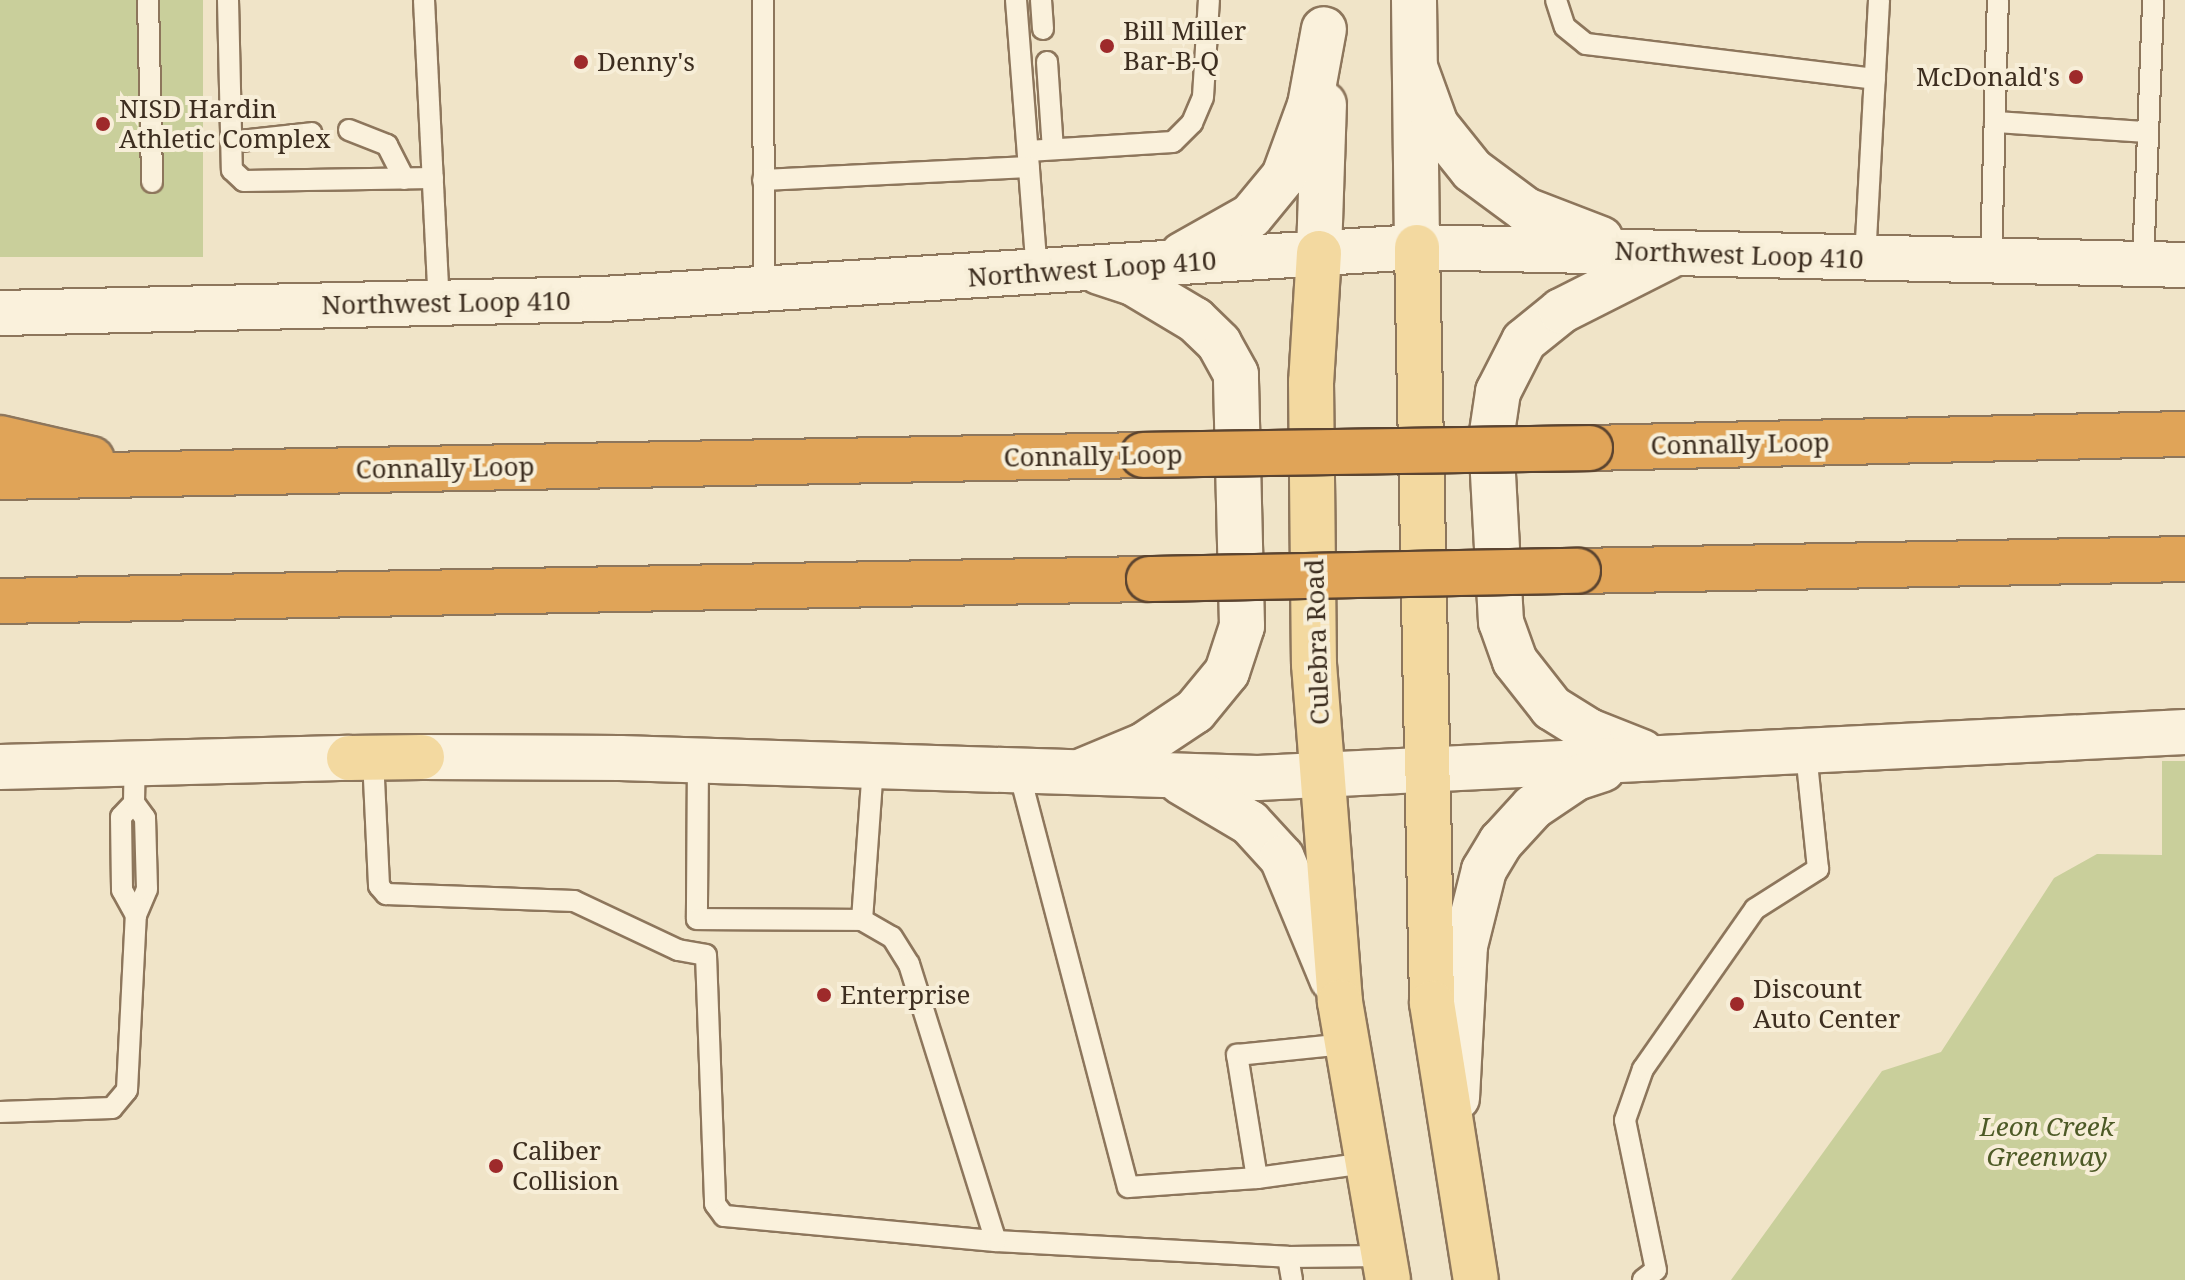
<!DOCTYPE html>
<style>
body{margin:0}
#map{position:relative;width:2185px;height:1280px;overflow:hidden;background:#f0e4c8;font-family:"Noto Serif",serif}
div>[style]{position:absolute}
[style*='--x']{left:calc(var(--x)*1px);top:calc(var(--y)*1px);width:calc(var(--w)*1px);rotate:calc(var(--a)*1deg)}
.green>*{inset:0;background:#c9cf9b;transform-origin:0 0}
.roads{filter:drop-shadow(2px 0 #8d765c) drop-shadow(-2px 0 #8d765c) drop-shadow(0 2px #8d765c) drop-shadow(0 -2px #8d765c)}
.lane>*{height:20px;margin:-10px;padding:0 10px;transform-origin:10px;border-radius:10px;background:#faf1dc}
.secondary>*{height:44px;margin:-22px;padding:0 22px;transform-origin:22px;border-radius:22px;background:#faf1dc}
.primary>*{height:44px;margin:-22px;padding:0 22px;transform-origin:22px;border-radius:22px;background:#f3d9a0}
.highway>*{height:44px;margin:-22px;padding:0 22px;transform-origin:22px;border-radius:22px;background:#e0a458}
.bridges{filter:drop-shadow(2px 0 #5b4430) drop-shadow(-2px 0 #5b4430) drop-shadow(0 2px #5b4430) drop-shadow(0 -2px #5b4430)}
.highway-bridge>*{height:44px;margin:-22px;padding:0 22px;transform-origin:22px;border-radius:22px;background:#e0a458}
.dots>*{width:22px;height:22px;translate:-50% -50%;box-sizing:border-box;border:4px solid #f7eed8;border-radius:50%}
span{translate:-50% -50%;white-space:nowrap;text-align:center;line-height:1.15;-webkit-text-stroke:8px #f7eed8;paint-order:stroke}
.poi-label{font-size:26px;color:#3d2e20}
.left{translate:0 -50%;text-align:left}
.right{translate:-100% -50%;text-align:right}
.street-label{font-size:26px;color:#3d2e20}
.park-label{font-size:26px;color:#4d5a26;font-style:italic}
</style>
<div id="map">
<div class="green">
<div style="left:0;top:0;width:203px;height:257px"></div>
<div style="clip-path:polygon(2162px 761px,2185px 761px,2185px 1280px,1731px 1280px,1882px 1071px,1941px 1052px,2054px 878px,2097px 854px,2162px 855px)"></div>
</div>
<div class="roads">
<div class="lane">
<div style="--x:148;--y:0;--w:182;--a:88.7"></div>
<div style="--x:228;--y:0;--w:170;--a:88.7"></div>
<div style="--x:232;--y:170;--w:16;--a:43"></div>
<div style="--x:244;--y:181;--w:189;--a:-0.9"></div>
<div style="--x:424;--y:0;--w:304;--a:87.2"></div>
<div style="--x:763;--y:0;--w:291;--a:89.8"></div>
<div style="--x:1016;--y:0;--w:273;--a:85.6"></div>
<div style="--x:1041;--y:0;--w:29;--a:86"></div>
<div style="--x:1556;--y:0;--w:28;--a:72"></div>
<div style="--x:1565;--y:27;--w:27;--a:39"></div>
<div style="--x:1586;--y:44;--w:291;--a:6.9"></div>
<div style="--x:1047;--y:62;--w:87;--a:86.1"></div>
<div style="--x:1995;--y:122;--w:150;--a:3.8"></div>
<div style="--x:349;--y:130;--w:41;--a:21.5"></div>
<div style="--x:387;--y:145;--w:38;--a:63"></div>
<div style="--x:231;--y:142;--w:81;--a:-6.3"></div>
<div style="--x:1028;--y:151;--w:145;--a:-3.6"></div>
<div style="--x:1173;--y:142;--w:27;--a:-45"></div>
<div style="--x:1192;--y:123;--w:28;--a:-67"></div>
<div style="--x:1203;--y:97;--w:97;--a:-86.5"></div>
<div style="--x:763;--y:180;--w:266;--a:-2.8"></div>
<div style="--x:1865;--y:259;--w:259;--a:-86.9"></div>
<div style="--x:1991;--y:262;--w:262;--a:-88.5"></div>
<div style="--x:2143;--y:265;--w:265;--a:-87.8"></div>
<div style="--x:373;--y:758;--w:128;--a:87.3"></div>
<div style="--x:379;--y:886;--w:11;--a:49"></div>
<div style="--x:386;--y:894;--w:188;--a:2.1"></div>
<div style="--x:574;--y:901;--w:115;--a:25.2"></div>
<div style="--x:678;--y:950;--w:28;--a:10"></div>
<div style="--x:706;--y:955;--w:249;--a:87.9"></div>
<div style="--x:715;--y:1204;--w:15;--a:53"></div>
<div style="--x:724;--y:1216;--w:273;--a:5.3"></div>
<div style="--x:996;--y:1241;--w:292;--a:3.1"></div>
<div style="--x:1288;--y:1257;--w:95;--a:-0.6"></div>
<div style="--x:698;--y:760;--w:159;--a:90.4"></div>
<div style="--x:697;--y:919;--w:165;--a:0.3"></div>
<div style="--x:862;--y:920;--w:153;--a:-85.9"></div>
<div style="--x:1019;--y:772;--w:429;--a:75.3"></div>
<div style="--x:1128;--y:1187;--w:129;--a:-4"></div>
<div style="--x:1257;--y:1178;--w:111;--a:-7.8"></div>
<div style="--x:134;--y:803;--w:19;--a:133"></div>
<div style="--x:121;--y:817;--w:73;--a:89.2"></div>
<div style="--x:122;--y:890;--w:29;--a:61"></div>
<div style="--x:862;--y:920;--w:34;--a:30"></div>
<div style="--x:892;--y:937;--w:32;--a:58"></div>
<div style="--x:909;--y:964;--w:290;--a:72.6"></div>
<div style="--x:0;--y:1112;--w:112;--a:-2"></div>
<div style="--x:112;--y:1108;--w:23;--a:-50"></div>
<div style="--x:127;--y:1090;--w:175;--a:-87.1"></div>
<div style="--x:136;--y:915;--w:28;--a:-67"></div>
<div style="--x:147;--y:889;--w:71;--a:-91.6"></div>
<div style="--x:145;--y:818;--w:19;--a:-126"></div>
<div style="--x:134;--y:803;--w:39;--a:-89"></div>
<div style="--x:1257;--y:1178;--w:125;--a:-99.2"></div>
<div style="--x:1237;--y:1055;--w:110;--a:-5.8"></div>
<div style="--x:1288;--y:1257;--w:23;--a:80"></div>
<div style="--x:1643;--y:1280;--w:16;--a:-38"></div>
<div style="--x:1656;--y:1270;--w:153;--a:-101.7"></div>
<div style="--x:1625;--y:1120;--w:54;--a:-70.6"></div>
<div style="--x:1643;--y:1069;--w:195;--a:-55"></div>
<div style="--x:1755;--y:909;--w:75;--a:-32.4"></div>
<div style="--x:1818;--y:869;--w:118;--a:-95.9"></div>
</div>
<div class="secondary">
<div style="--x:1414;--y:0;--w:247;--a:89.3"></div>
<div style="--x:1415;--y:67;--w:62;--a:70.1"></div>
<div style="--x:1436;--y:125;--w:58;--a:51.3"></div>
<div style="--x:1472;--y:170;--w:67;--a:36.5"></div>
<div style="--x:1526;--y:210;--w:80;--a:21.1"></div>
<div style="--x:1319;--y:253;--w:149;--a:-88.1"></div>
<div style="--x:1182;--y:255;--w:79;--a:-29.5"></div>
<div style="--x:1251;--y:216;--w:52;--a:-50.5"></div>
<div style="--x:1284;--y:176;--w:76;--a:-69.9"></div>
<div style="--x:1310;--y:105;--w:77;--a:-79.6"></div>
<div style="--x:0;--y:313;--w:603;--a:-1.33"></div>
<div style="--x:603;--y:299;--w:816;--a:-3.66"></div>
<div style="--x:1417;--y:247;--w:768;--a:1.34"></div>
<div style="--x:1642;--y:752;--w:57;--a:-158.4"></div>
<div style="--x:1589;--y:731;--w:44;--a:-148.1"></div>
<div style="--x:1552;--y:708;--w:60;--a:-128.2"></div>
<div style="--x:1515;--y:661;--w:41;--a:-109.7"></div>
<div style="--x:1501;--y:622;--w:183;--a:-93.1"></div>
<div style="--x:1491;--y:439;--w:48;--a:-81.5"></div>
<div style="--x:1498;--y:392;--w:57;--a:-63"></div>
<div style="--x:1524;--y:341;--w:48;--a:-39"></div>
<div style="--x:1561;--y:311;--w:120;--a:-26.8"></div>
<div style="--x:422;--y:757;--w:198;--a:0.3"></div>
<div style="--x:620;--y:758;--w:638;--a:1.8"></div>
<div style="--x:1258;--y:778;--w:928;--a:-2.84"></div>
<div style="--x:0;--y:767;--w:349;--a:-1.5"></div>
<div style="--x:1084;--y:770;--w:65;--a:-22.6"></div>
<div style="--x:1144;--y:745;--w:61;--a:-33.7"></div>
<div style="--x:1195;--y:711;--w:50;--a:-50.6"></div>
<div style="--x:1227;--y:672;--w:48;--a:-71.9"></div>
<div style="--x:1242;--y:626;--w:252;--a:-91.4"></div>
<div style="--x:1236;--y:374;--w:35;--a:-119"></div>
<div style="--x:1219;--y:343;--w:33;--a:-136"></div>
<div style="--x:1195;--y:320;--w:72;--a:-149.2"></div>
<div style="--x:1133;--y:283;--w:36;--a:-162"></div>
<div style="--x:1181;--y:782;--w:80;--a:30.7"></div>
<div style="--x:1250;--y:823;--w:47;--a:47.6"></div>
<div style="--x:1282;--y:858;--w:131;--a:67.5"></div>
<div style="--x:1457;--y:1098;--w:152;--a:-87"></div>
<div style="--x:1465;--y:946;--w:78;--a:-76"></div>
<div style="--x:1484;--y:870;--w:33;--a:-59"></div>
<div style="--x:1501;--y:842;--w:47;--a:-47.6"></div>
<div style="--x:1533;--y:807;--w:52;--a:-34"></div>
<div style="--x:1576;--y:778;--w:28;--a:-18"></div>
</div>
<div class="primary">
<div style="--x:1417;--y:247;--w:756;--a:88.86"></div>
<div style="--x:1432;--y:1003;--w:280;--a:81"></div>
<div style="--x:1319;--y:253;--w:129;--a:93.5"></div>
<div style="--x:1311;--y:382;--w:282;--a:89.4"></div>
<div style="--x:1314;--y:664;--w:339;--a:85.6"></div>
<div style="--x:1340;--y:1002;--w:282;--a:80.2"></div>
<div style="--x:349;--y:758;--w:73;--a:-0.8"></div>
</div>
<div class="highway">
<div style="--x:0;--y:438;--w:94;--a:12.9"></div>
<div style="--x:1590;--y:448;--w:595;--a:-1.35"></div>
<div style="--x:0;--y:477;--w:1143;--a:-1.1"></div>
<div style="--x:1578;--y:571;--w:607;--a:-1.13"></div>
<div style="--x:0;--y:601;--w:1149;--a:-1.1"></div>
</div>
</div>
<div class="bridges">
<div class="highway-bridge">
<div style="--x:1143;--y:455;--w:447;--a:-0.9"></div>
<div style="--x:1149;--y:579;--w:429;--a:-1.1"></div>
</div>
</div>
<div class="dots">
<div style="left:1107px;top:46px;background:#9e2a2b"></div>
<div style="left:581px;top:62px;background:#9e2a2b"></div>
<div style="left:2076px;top:77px;background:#9e2a2b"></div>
<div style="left:103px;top:124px;background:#9e2a2b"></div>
<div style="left:824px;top:995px;background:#9e2a2b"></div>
<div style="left:1737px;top:1004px;background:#9e2a2b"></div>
<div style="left:496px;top:1166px;background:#9e2a2b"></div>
</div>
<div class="poi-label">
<span class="left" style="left:1123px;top:46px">Bill Miller<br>Bar-B-Q</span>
<span class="left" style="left:597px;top:62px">Denny's</span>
<span class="right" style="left:2060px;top:77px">McDonald's</span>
<span class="left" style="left:119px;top:124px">NISD Hardin<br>Athletic Complex</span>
<span class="left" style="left:1753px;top:1004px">Discount<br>Auto Center</span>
<span class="left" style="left:840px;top:995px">Enterprise</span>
<span class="left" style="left:512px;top:1166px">Caliber<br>Collision</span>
</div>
<div class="street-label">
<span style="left:1739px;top:255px;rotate:2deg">Northwest Loop 410</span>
<span style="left:1092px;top:269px;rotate:-4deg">Northwest Loop 410</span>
<span style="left:446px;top:303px;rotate:-1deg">Northwest Loop 410</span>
<span style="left:1740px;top:444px;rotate:-1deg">Connally Loop</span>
<span style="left:1093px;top:456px;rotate:-1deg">Connally Loop</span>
<span style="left:445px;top:468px;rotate:-1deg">Connally Loop</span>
<span style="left:1317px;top:642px;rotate:-92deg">Culebra Road</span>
</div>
<div class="park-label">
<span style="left:2047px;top:1142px">Leon Creek<br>Greenway</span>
</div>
</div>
